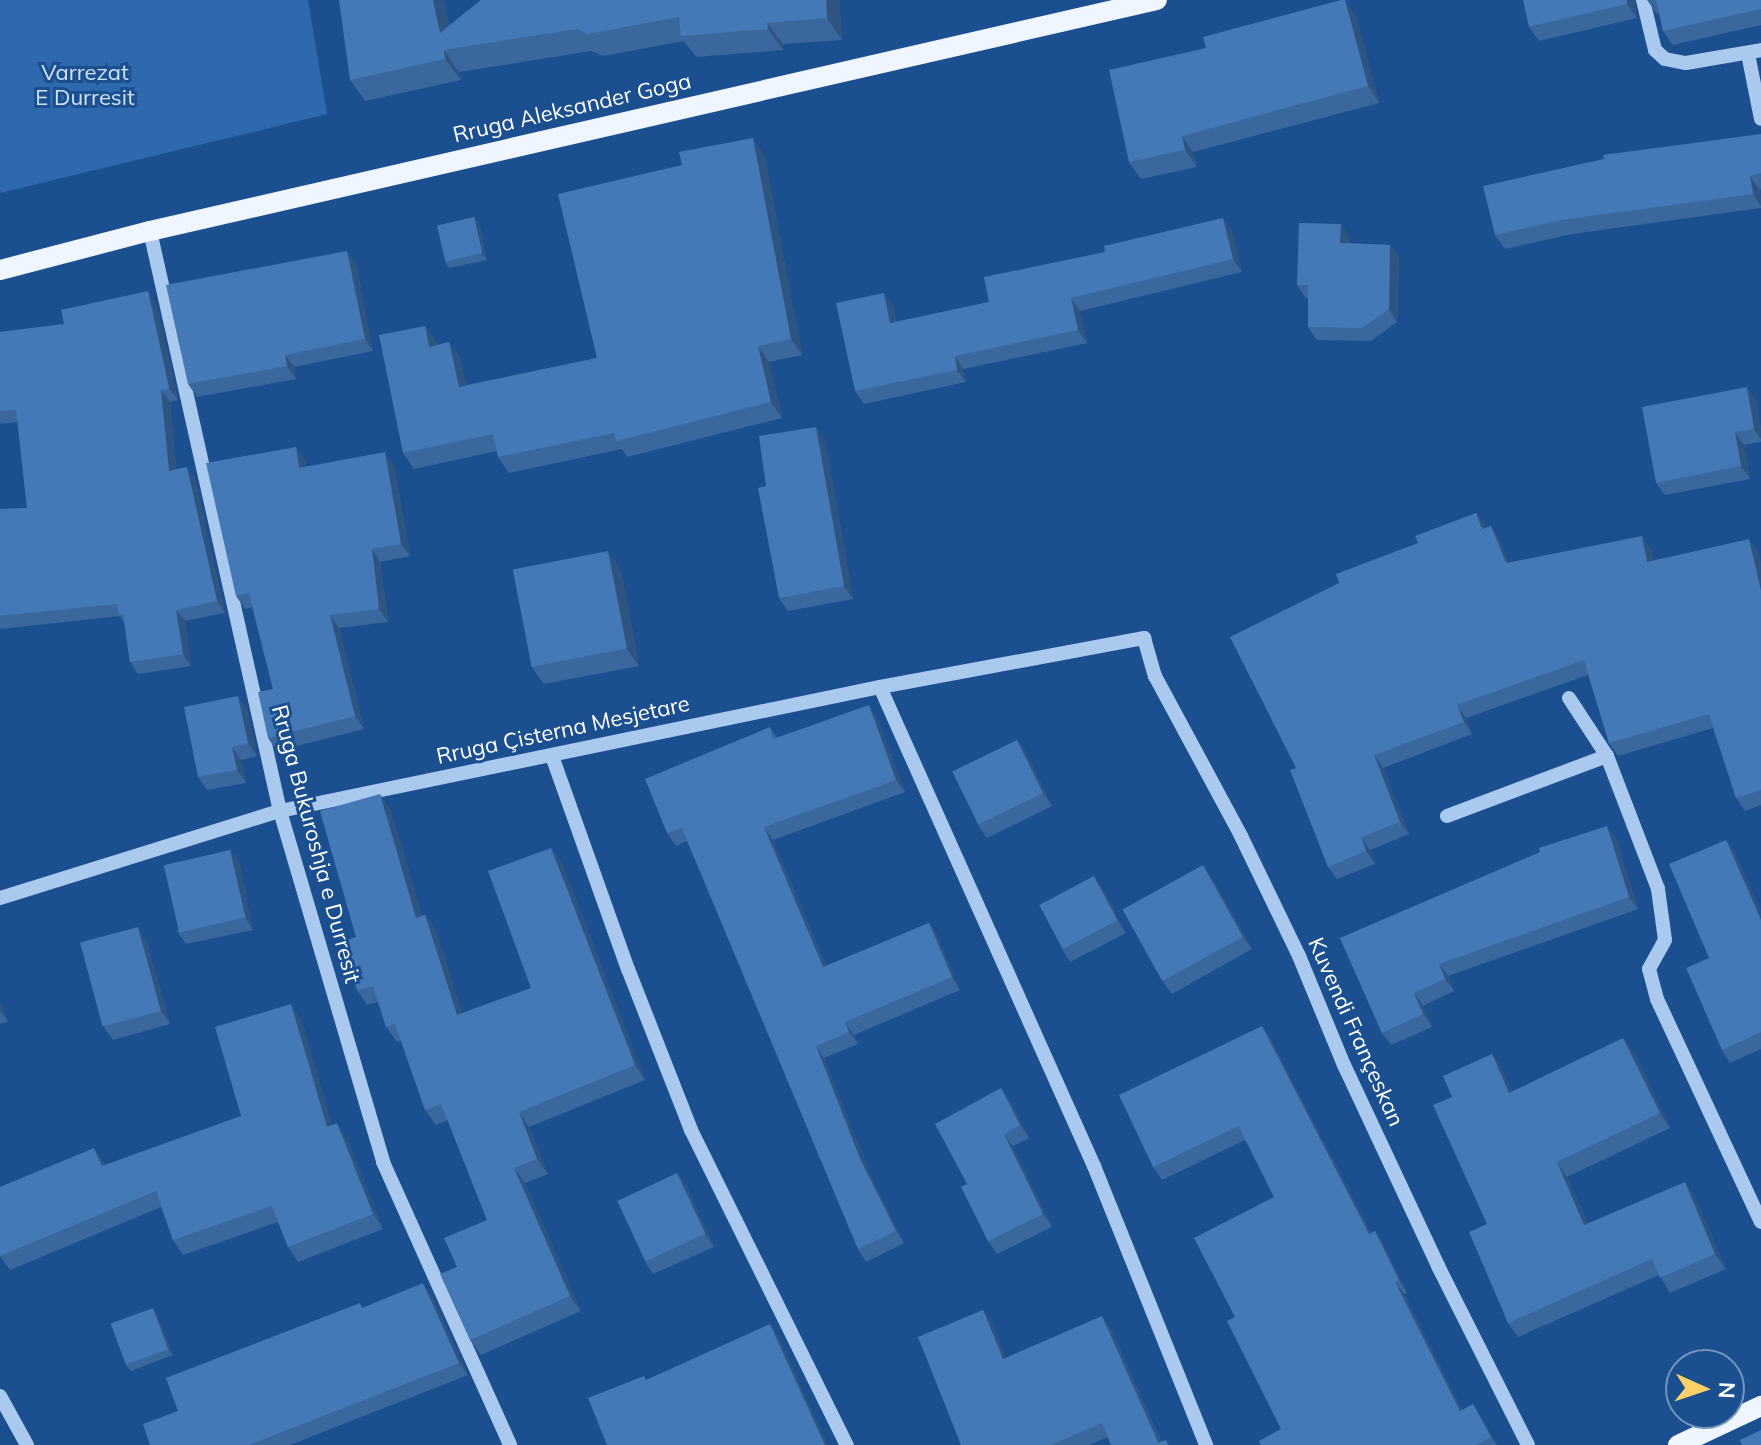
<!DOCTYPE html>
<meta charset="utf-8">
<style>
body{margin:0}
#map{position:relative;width:1761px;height:1445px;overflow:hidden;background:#1b4f8f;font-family:Mulish,sans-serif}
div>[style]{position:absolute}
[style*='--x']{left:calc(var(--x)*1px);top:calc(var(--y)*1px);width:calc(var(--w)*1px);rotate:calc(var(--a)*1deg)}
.green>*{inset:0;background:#2e69ad}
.minor>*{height:14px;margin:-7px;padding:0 7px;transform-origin:7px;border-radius:7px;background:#a9c9ee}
.major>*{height:20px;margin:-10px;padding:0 10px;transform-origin:10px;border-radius:10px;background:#f0f6ff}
.wall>*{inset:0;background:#3a679d}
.shaded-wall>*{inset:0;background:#305480}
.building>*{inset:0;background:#4478b7;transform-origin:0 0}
span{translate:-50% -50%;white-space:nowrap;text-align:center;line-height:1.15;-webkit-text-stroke:6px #1b4f8f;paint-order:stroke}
.park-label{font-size:22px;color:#cfe3fa}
.street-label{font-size:22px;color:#fff}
.north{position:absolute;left:1665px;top:1349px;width:80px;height:80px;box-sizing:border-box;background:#1b4f8f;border:2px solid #7695bc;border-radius:50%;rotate:93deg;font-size:22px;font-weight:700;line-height:32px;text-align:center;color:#fff}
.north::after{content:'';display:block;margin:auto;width:28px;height:36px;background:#ffd166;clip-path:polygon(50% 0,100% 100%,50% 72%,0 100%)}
</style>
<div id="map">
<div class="green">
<div style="clip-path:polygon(0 0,308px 0,327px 114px,0 193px)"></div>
</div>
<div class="minor">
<div style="--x:1643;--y:0;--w:51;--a:76.5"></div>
<div style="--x:1655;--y:50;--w:13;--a:42"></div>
<div style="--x:1665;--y:59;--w:21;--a:11"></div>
<div style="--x:1686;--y:63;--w:76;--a:-9.8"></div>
<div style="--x:1748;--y:54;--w:66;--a:78.7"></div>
<div style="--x:150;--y:231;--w:594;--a:77.37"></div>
<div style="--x:280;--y:811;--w:366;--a:73.6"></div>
<div style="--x:383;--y:1162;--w:310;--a:65.8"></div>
<div style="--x:880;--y:687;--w:525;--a:65.93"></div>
<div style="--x:1094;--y:1166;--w:301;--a:68.1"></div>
<div style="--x:1569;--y:698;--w:69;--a:56.8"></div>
<div style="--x:1607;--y:756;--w:142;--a:69"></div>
<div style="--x:1658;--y:889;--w:51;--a:82.2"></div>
<div style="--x:1665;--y:940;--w:33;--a:119"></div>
<div style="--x:1649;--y:969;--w:31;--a:75"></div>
<div style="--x:1657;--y:999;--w:246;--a:65"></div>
<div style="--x:552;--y:756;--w:226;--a:70.4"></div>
<div style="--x:628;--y:969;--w:173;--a:68.6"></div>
<div style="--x:691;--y:1130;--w:352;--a:63.7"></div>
<div style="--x:1447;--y:816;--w:171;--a:-20.6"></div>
<div style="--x:0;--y:898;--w:293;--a:-17.3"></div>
<div style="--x:280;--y:811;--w:613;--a:-11.68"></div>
<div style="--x:880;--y:687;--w:269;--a:-10.5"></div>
<div style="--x:1144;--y:638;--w:40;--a:74"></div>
<div style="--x:1155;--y:676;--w:182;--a:61.7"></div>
<div style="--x:1241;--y:836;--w:133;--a:64.2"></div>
<div style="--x:1299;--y:956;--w:118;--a:67.6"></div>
<div style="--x:1344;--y:1065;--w:222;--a:64.9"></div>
<div style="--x:1438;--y:1266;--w:200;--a:63.3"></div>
<div style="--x:0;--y:1396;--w:56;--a:61.1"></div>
</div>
<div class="major">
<div style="--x:0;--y:270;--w:155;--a:-14.6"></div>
<div style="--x:150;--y:231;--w:1033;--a:-12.92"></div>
<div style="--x:1678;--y:1445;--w:92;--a:-25.2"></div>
</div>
<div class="wall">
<div style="clip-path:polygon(443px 0,449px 26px,481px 0,839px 0,842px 40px,783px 44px,783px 50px,696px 57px,684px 41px,603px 56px,591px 51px,459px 72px,461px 80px,365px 101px,350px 80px)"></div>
<div style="clip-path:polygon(1634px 0,1637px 18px,1539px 41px,1529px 27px)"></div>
<div style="clip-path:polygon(1647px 0,1761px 0,1761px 25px,1673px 45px,1663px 31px,1659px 13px,1657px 14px)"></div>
<div style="clip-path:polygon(1356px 16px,1379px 103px,1193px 152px,1197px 167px,1141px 179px,1129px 162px,1206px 48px)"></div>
<div style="clip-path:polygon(1761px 134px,1761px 189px,1760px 190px,1761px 208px,1572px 234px,1505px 249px,1495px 235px)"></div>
<div style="clip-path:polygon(764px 154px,802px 355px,769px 362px,782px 418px,627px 457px,622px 449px,509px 473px,498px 457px,497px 451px,414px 469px,403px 453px,425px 326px,436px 342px,437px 345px,449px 342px,460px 358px,466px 385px,597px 358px)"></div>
<div style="clip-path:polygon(474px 217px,479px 223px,487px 260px,449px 268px,445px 262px)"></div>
<div style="clip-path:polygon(1232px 230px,1242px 272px,1080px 311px,1087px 343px,963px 369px,966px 382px,864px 404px,855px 391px,893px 305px,896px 322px,989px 302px)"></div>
<div style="clip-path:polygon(1349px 237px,1349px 243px,1390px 245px,1399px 257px,1397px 322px,1371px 341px,1317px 340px,1308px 327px,1308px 298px,1306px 298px,1297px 285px)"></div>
<div style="clip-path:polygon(347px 251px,356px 264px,373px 351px,294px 367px,296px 379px,197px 397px,188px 384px)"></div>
<div style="clip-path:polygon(156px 303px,178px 400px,170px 402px,176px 469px,195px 479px,225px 613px,185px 621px,191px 666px,138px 674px,130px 662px,124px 623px,120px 616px,0 629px,0 509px,27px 508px,18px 422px,0 424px,0 332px,64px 324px)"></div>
<div style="clip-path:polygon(1756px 400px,1761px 430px,1761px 442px,1744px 445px,1750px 479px,1665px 495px,1656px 483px)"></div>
<div style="clip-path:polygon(825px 439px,853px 599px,788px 611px,779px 598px,766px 486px)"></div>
<div style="clip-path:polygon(296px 447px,305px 460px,306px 466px,394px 465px,410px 556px,380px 562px,388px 622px,339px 628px,364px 729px,277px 751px,268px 738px,273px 689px,252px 607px,245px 609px,236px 596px)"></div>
<div style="clip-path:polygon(1476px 513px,1486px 528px,1499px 538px,1509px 563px,1651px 549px,1653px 560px,1758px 551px,1761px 565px,1761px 805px,1745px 811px,1736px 798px,1713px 728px,1618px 756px,1609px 743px,1588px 675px,1466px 718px,1472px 734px,1383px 768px,1409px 834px,1370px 850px,1375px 864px,1337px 879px,1328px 867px,1296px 768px,1418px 543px)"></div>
<div style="clip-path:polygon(621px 570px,639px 666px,544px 684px,531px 666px)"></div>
<div style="clip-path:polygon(247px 709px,257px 756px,241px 760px,246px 783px,207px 790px,198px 777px)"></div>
<div style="clip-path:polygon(877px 717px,905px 792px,773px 840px,826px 966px,929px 923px,937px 935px,960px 990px,854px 1035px,858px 1044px,824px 1058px,870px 1174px,904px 1243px,866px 1262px,858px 1249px,687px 841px,676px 846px,667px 833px,770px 727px,777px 738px)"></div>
<div style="clip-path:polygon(1026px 752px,1052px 806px,987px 838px,978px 825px)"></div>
<div style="clip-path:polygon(390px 809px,422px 916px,425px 915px,436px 930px,462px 1013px,531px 988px,562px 863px,645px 1080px,529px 1127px,548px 1174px,525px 1183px,581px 1311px,481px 1355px,470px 1340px,457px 1267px,487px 1220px,448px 1120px,436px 1125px,425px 1110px,401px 1041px,397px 1042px,386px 1027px,378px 1002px,367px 1005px,357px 990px,356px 937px)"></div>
<div style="clip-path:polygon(1616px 839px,1638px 909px,1448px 976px,1454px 991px,1423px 1006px,1432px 1027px,1391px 1045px,1382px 1033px,1340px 938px)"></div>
<div style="clip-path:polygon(1726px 840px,1735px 853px,1761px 912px,1761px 1049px,1730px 1063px,1722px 1050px,1709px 958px)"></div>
<div style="clip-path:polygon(230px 850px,239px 862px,253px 930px,186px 944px,177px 931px)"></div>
<div style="clip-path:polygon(1212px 878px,1252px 949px,1172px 994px,1163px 982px)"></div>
<div style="clip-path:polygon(1103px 889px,1126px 933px,1070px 962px,1062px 949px)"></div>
<div style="clip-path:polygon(146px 940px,170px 1024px,113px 1040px,104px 1028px)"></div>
<div style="clip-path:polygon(0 1001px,8px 1022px,0 1024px)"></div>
<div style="clip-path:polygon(301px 1019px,332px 1125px,347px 1138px,383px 1229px,298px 1262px,288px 1247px,278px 1222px,183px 1255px,173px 1240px,161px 1207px,10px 1270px,0 1256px,0 1187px,104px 1162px,105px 1165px,241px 1116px)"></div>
<div style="clip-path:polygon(1262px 1026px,1270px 1038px,1371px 1233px,1375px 1231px,1383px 1244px,1407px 1293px,1404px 1294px,1462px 1410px,1481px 1417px,1497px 1445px,1261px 1445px,1281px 1429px,1235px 1317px,1274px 1197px,1245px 1140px,1162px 1180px,1153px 1167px)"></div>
<div style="clip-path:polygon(1634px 1052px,1670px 1128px,1567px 1177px,1588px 1224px,1695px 1197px,1726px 1269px,1670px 1293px,1659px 1275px,1518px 1337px,1508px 1323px,1487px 1224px,1452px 1097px,1492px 1054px,1502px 1069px,1512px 1092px)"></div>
<div style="clip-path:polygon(1001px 1088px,1010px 1101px,1029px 1138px,1013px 1146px,1052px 1227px,997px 1254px,988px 1241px,967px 1184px)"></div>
<div style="clip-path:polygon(677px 1173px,686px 1185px,714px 1247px,653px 1274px,645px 1262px)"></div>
<div style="clip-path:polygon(432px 1296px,468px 1375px,290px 1445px,150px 1445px,178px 1411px,364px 1308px)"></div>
<div style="clip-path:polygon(983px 1310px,992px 1323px,1006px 1358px,1111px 1329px,1161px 1441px,1170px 1445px,1108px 1437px,1089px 1445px,961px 1445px)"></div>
<div style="clip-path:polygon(157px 1315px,173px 1355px,131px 1371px,126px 1365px)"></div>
</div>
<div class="shaded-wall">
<div style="clip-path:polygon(433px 0,443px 0,454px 49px,440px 33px)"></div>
<div style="clip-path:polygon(826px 0,839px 0,842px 40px,827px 18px)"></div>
<div style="clip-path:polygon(1345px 0,1356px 16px,1379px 103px,1368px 86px)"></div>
<div style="clip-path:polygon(1627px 0,1634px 0,1637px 18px,1627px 4px)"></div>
<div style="clip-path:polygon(767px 23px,783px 44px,783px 50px,768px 29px)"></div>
<div style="clip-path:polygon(444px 50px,459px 72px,461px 80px,445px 59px)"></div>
<div style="clip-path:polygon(1182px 136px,1193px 152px,1197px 167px,1185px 150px)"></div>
<div style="clip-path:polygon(753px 138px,764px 154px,802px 355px,791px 339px)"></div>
<div style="clip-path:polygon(1750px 176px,1760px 190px,1761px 206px,1753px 194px)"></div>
<div style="clip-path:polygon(474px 217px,479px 223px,487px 260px,482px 253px)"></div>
<div style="clip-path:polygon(1223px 218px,1232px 230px,1242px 272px,1233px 259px)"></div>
<div style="clip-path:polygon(1341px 224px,1349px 237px,1348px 256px,1340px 243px)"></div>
<div style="clip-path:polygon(1390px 245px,1399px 257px,1397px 322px,1389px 309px)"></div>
<div style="clip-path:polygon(347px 251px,356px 264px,373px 351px,365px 339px)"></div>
<div style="clip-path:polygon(148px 291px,156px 303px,178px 400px,169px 388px)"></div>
<div style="clip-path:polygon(884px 293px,893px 305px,899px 336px,890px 323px)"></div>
<div style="clip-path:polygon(1071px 298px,1080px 311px,1087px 343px,1078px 330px)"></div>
<div style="clip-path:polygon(425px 326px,436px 342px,440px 362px,429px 347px)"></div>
<div style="clip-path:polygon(449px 342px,460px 358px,470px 403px,459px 387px)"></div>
<div style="clip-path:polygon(758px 346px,769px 362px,782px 418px,771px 402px)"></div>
<div style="clip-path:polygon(285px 355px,294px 367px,296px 379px,287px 366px)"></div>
<div style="clip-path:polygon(955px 356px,963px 369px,966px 382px,957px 370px)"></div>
<div style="clip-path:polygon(1747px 387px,1756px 400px,1761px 430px,1761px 439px,1754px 429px)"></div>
<div style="clip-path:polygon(161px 390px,170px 402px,177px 482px,169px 471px)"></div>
<div style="clip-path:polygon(816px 427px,825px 439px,853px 599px,844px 586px)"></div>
<div style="clip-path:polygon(1735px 432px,1744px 445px,1750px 479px,1741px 466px)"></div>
<div style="clip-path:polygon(296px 447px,305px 460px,308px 480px,299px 468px)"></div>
<div style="clip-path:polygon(385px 452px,394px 465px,410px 556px,401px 544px)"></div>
<div style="clip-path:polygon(187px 467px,195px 479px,225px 613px,217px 601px)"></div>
<div style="clip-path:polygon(1476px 513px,1485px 525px,1491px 542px,1482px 529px)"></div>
<div style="clip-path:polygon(1491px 526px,1499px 538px,1515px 576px,1506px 563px)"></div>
<div style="clip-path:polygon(1642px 536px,1651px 549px,1656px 574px,1647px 562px)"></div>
<div style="clip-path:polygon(1749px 539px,1758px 551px,1761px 565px,1761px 591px)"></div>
<div style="clip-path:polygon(372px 549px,380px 562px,388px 622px,379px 609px)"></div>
<div style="clip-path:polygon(608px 551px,621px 570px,639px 666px,626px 648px)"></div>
<div style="clip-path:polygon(176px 610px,185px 621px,191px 666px,183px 654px)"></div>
<div style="clip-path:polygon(330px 615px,339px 628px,364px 729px,355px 716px)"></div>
<div style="clip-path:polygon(238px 696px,247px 709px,257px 756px,248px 743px)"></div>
<div style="clip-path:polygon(869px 705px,877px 717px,905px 792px,896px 780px)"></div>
<div style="clip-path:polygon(1457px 705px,1466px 718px,1472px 734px,1464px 722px)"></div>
<div style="clip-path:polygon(1017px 740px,1026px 752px,1052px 806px,1043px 793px)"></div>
<div style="clip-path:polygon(232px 747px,241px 760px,246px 783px,237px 770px)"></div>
<div style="clip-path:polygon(1374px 755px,1383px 768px,1409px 834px,1400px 822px)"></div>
<div style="clip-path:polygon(380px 794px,390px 809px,427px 933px,416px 918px)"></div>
<div style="clip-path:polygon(1607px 826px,1616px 839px,1638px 909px,1629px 897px)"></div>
<div style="clip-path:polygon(764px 827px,773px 840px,831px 979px,823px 967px)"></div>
<div style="clip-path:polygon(1361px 837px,1370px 850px,1375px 864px,1366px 851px)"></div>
<div style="clip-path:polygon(1726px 840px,1735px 853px,1761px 912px,1761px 920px)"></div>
<div style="clip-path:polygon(551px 848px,562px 863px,645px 1080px,635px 1065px)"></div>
<div style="clip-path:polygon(230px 850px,239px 862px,253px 930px,245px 917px)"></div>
<div style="clip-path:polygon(1203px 865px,1212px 878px,1252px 949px,1243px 937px)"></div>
<div style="clip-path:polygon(1094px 876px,1103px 889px,1126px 933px,1117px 920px)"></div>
<div style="clip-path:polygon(425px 915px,436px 930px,468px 1030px,457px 1015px)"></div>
<div style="clip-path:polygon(929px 923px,937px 935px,960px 990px,952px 977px)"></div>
<div style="clip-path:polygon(138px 927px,146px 940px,170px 1024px,161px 1011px)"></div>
<div style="clip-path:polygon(1439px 964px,1448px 976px,1454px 991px,1445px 979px)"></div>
<div style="clip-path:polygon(1414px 993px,1423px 1006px,1432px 1027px,1423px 1014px)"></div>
<div style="clip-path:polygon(0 1001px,8px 1022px,0 1011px)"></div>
<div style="clip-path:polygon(291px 1004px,301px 1019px,337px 1142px,327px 1127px)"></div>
<div style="clip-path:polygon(845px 1022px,854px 1035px,858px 1044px,849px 1032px)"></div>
<div style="clip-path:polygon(1262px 1026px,1270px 1038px,1378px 1247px,1369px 1234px)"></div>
<div style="clip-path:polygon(1623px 1038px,1634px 1052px,1670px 1128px,1660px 1113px)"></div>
<div style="clip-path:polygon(816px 1046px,824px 1058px,870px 1174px,904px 1243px,896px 1231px,861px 1161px)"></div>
<div style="clip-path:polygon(1492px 1054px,1502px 1069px,1520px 1108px,1509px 1093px)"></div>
<div style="clip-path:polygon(1001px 1088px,1010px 1101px,1029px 1138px,1020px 1125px)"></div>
<div style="clip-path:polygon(519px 1112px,529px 1127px,548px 1174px,537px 1159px)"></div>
<div style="clip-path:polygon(337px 1123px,347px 1138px,383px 1229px,373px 1214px)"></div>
<div style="clip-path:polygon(1004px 1134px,1013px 1146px,1052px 1227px,1043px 1214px)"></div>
<div style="clip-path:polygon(94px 1148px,104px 1162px,112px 1180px,102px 1166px)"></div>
<div style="clip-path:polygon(1557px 1162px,1567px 1177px,1595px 1240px,1584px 1225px)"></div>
<div style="clip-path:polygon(514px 1168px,525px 1183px,581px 1311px,570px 1296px)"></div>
<div style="clip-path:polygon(677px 1173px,686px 1185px,714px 1247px,705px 1234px)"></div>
<div style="clip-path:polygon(1685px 1182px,1695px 1197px,1726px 1269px,1715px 1254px)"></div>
<div style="clip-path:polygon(1375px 1231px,1383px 1244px,1407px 1293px,1399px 1280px)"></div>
<div style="clip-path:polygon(1395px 1282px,1404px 1294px,1469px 1424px,1460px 1411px)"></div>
<div style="clip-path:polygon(423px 1283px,432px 1296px,468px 1375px,459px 1363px)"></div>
<div style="clip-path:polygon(153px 1308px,157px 1315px,173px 1355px,168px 1349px)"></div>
<div style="clip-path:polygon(983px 1310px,992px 1323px,1012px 1372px,1003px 1359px)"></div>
<div style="clip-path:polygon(1102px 1316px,1111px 1329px,1162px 1445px,1160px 1445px)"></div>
<div style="clip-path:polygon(770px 1324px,779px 1336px,828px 1445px,825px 1445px)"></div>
<div style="clip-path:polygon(1473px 1404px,1481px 1417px,1497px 1445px,1491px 1437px)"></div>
</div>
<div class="building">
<div style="clip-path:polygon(339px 0,433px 0,440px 33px,481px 0,826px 0,827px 18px,767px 23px,768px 29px,681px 36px,679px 17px,588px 34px,576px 29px,444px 50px,445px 59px,350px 80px)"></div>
<div style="clip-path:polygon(1341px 0,1345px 0,1368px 86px,1182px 136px,1185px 150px,1129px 162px,1109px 70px,1206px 48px,1203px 37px)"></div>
<div style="clip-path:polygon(1523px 0,1627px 0,1627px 4px,1529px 27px)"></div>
<div style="clip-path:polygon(1656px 0,1761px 0,1761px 9px,1663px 31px)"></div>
<div style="clip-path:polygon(1761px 134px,1761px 173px,1750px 176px,1753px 194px,1562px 220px,1495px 235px,1483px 186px,1604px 159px,1603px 155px)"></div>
<div style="clip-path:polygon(753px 138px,791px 339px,758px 346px,771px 402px,616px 441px,614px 433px,498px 457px,493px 434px,403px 453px,379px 335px,425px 326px,429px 347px,449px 342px,459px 387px,597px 358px,558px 194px,682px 165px,679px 152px)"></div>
<div style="left:474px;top:217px;width:37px;height:38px;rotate:77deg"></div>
<div style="clip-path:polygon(1223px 218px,1233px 259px,1071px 298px,1078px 330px,955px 356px,957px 370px,855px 391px,836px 303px,884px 293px,890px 323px,989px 302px,984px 277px,1105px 252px,1104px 246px)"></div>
<div style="clip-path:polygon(1299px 223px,1341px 224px,1340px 243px,1390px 245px,1389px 309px,1362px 328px,1308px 327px,1308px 285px,1297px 285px)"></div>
<div style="clip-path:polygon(347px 251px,365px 339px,285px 355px,287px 366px,188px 384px,166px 285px)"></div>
<div style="clip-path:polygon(148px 291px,169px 388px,161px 390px,169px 471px,187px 467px,217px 601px,176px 610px,183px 654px,130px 662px,123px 614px,119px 615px,117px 604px,0 616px,0 509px,27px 508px,16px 410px,0 411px,0 332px,64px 324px,61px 310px)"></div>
<div style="clip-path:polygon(1747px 387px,1754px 429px,1735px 432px,1741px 466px,1656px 483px,1642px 407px)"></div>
<div style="clip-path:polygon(816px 427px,844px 586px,779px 598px,758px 488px,766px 486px,759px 436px)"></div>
<div style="clip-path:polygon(296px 447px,299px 468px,385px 452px,401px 544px,372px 549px,379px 609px,330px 615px,355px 716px,268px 738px,258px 692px,273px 689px,249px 593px,236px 596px,206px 463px)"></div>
<div style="clip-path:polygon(1476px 513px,1482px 529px,1491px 526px,1506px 563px,1642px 536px,1647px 562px,1749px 539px,1761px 591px,1761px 790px,1736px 798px,1709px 714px,1609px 743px,1584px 660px,1457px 705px,1464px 722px,1374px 755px,1400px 822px,1361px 837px,1366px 851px,1328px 867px,1290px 770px,1296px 768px,1230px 637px,1339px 583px,1336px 574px,1418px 543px,1415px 536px)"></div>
<div style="left:608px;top:551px;width:99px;height:97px;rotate:79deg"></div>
<div style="clip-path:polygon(238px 696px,248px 743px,232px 747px,237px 770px,198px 777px,184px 707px)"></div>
<div style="clip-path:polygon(869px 705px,896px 780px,764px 827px,823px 967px,929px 923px,952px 977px,845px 1022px,849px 1032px,816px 1046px,861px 1161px,896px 1231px,858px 1249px,682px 828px,667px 833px,645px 779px,770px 727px,773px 739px)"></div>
<div style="left:1017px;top:740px;width:59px;height:72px;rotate:64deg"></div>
<div style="clip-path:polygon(380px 794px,416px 918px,425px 915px,457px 1015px,531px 988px,488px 871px,551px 848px,635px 1065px,519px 1112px,537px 1159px,514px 1168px,570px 1296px,470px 1340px,440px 1274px,457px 1267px,444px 1238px,487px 1220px,441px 1104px,425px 1110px,395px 1024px,386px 1027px,373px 986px,357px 990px,341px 942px,356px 937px,320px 811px)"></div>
<div style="clip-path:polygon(1607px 826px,1629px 897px,1439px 964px,1445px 979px,1414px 993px,1423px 1014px,1382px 1033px,1340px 938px,1540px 852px,1539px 848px)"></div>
<div style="clip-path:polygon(1726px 840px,1761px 920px,1761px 1032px,1722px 1050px,1686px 968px,1709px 958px,1669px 864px)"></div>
<div style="left:230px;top:850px;width:69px;height:68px;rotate:77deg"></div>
<div style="left:1203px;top:865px;width:82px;height:92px;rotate:61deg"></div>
<div style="left:1094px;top:876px;width:50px;height:62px;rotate:62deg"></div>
<div style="left:138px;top:927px;width:87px;height:60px;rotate:75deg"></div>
<div style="clip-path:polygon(291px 1004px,327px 1127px,337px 1123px,373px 1214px,288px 1247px,272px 1206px,173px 1240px,156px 1191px,0 1256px,0 1187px,94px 1148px,102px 1166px,241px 1116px,215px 1027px)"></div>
<div style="clip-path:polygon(1262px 1026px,1369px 1234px,1375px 1231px,1399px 1280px,1395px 1282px,1460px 1411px,1473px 1404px,1491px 1437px,1476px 1445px,1261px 1445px,1259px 1441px,1281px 1429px,1227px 1321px,1235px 1317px,1194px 1238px,1274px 1197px,1239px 1126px,1153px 1167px,1119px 1095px)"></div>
<div style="clip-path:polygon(1623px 1038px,1660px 1113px,1557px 1162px,1584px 1225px,1685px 1182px,1715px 1254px,1660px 1278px,1652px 1259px,1508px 1323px,1469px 1232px,1487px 1224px,1433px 1105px,1452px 1097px,1443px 1076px,1492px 1054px,1509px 1093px)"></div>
<div style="clip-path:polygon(1001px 1088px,1020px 1125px,1004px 1134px,1043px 1214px,988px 1241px,961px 1187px,967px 1184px,935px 1124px)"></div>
<div style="left:677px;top:1173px;width:67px;height:66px;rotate:65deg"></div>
<div style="clip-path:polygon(423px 1283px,459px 1363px,249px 1445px,150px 1445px,143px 1424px,178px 1411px,166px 1378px,360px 1303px,362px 1308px)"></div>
<div style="left:153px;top:1308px;width:44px;height:45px;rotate:70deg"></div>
<div style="clip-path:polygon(983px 1310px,1003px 1359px,1102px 1316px,1158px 1443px,1166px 1440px,1168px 1445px,1111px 1445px,1102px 1423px,1051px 1445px,961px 1445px,918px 1337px)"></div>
<div style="clip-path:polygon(770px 1324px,825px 1445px,607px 1445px,588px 1398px,644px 1376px,646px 1380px)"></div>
<div style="clip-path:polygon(1761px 1430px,1761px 1445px,1742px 1445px,1740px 1440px)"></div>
</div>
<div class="park-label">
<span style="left:85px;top:85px">Varrezat<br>E Durresit</span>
</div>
<div class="street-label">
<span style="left:572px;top:108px;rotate:-13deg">Rruga Aleksander Goga</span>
<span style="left:563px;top:730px;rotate:-12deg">Rruga Çisterna Mesjetare</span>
<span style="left:316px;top:844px;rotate:75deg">Rruga Bukuroshja e Durresit</span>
<span style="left:1356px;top:1032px;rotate:66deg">Kuvendi Françeskan</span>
</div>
<div class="north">N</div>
</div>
